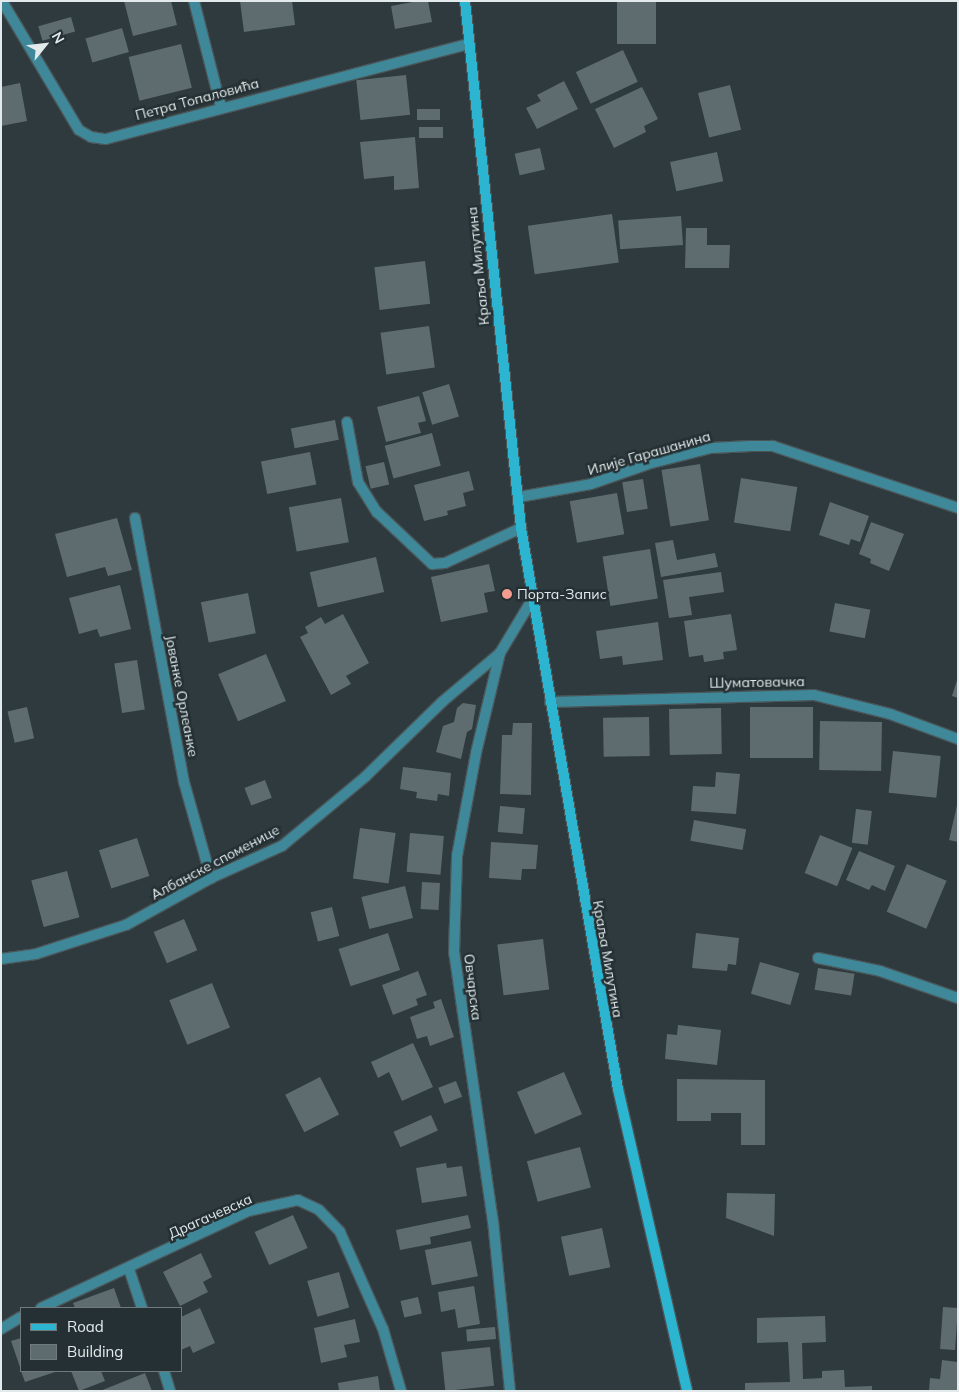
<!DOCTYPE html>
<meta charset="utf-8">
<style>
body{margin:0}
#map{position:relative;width:959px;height:1392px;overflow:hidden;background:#2e3a3d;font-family:Mulish,sans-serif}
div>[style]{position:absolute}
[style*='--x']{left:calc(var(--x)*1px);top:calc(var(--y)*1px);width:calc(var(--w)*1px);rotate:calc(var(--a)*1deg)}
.building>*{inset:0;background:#5f6c6f;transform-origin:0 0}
.roads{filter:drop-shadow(1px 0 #4b5659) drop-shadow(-1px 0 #4b5659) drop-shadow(0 1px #4b5659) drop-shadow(0 -1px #4b5659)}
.lane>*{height:10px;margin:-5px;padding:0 5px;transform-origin:5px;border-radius:5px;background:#3e8899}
.street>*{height:10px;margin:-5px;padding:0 5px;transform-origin:5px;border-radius:5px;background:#3e8899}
.secondary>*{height:10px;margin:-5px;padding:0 5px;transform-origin:5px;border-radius:5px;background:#2cb5d1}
.dots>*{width:14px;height:14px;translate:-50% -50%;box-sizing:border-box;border:2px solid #243033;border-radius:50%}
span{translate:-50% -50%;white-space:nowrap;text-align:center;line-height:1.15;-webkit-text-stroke:5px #243033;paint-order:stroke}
.street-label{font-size:14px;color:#e3eaec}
.poi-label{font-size:14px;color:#e3eaec}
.left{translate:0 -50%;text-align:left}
.frame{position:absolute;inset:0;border:2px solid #e3eaec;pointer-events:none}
.legend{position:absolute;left:20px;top:1307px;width:162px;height:65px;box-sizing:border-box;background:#243033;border:1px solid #707a7d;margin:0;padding:6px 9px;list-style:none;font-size:15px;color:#e3eaec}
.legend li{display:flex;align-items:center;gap:10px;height:25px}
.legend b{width:25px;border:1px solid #707a7d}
.north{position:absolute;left:20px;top:20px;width:50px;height:50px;-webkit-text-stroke:4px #243033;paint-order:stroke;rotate:61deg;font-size:14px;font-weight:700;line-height:20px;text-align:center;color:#e3eaec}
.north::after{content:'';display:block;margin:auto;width:18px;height:22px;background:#e3eaec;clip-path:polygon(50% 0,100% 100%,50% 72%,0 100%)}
</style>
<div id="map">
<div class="building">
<div style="clip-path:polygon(124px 1px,171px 1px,177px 25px,133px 36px)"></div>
<div style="clip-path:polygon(240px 1px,292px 1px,295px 25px,244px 32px)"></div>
<div style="clip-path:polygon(418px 1px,428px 1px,432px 22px,395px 29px,391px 6px)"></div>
<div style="left:617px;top:1px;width:39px;height:43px"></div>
<div style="left:71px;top:17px;width:15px;height:34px;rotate:74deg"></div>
<div style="left:122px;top:28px;width:25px;height:38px;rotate:74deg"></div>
<div style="left:181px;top:44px;width:45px;height:54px;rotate:76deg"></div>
<div style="left:623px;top:50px;width:35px;height:52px;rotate:65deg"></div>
<div style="left:406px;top:75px;width:40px;height:50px;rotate:84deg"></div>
<div style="clip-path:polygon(564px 81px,578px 109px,537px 129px,526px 108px,541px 101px,537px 95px)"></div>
<div style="clip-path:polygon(20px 83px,27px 121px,1px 126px,1px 87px)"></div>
<div style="left:730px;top:85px;width:46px;height:33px;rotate:76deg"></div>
<div style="clip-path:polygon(642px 87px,658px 119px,644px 126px,646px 132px,614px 148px,595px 109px)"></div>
<div style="left:440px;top:109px;width:11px;height:23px;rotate:90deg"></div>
<div style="left:419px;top:127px;width:24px;height:11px"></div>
<div style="clip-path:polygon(415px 137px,419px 188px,394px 190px,394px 176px,364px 179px,360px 142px)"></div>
<div style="left:540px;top:148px;width:22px;height:26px;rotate:77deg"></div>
<div style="left:717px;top:152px;width:30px;height:48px;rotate:78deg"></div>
<div style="left:612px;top:214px;width:49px;height:85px;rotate:82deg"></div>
<div style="left:681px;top:216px;width:29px;height:63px;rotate:86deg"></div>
<div style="clip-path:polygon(686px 228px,707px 228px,707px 245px,730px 245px,729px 268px,685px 268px)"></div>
<div style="left:425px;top:261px;width:43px;height:51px;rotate:83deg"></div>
<div style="left:429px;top:326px;width:42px;height:49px;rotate:82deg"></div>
<div style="left:449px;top:384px;width:34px;height:28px;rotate:73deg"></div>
<div style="clip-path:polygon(419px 396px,426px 421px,418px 423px,421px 433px,386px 442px,377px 407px)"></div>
<div style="left:335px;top:420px;width:20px;height:45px;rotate:79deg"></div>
<div style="left:432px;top:433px;width:34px;height:49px;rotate:75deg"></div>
<div style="left:310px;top:452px;width:33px;height:50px;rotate:79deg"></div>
<div style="left:384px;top:462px;width:23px;height:19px;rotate:77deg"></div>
<div style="left:700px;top:464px;width:57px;height:39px;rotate:81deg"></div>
<div style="clip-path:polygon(469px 471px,474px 490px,463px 493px,466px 506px,447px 511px,448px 515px,424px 521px,414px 485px)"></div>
<div style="left:741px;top:478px;width:57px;height:45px;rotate:9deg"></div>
<div style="left:643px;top:479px;width:30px;height:21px;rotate:81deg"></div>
<div style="left:617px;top:493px;width:42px;height:48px;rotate:80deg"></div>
<div style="left:341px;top:498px;width:45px;height:53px;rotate:80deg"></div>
<div style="clip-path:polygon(830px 502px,869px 516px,860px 542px,851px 539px,849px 545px,819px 535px)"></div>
<div style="clip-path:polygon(117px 518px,132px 570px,108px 576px,105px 567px,67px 577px,55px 534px)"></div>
<div style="clip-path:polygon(871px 522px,904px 534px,889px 571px,870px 563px,871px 559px,859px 554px)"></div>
<div style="clip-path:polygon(673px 540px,677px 560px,715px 553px,718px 567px,661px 577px,655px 543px)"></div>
<div style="left:650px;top:549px;width:50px;height:48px;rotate:81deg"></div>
<div style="left:376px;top:557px;width:36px;height:68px;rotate:77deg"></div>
<div style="clip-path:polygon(489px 564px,495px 591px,484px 593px,488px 612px,441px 622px,431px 577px)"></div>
<div style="clip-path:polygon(721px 572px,724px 592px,689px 597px,692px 615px,669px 618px,663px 580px)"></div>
<div style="clip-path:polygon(120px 585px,131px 629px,100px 637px,97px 629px,79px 634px,69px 598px)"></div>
<div style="left:248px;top:593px;width:41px;height:48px;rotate:79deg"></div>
<div style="left:835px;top:603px;width:36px;height:29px;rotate:11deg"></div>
<div style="clip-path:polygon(343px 614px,369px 663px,346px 676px,351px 684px,331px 695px,300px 637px,308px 633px,305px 627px,321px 617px,325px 624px)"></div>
<div style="clip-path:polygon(731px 614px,737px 650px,723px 652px,724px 659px,704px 662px,703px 655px,689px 657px,684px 621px)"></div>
<div style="clip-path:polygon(658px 622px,663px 660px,623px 665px,622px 656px,600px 659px,596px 631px)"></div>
<div style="left:266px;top:654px;width:51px;height:52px;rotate:67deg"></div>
<div style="left:137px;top:660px;width:50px;height:23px;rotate:81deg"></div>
<div style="clip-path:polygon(958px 677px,958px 698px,952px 696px)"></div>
<div style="clip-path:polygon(463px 703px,476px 705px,472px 729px,467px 732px,461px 759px,436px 752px,443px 726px,454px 722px,457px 708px)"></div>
<div style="left:27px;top:707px;width:32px;height:20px;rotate:77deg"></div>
<div style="left:750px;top:707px;width:63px;height:51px"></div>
<div style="left:721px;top:708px;width:46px;height:52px;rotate:89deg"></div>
<div style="left:649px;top:717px;width:39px;height:46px;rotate:89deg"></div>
<div style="left:820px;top:721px;width:62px;height:49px;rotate:1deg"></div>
<div style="clip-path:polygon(513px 723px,532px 723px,531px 795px,500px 794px,502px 735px,512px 735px)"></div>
<div style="left:893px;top:751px;width:48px;height:42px;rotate:6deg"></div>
<div style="clip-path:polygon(403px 767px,451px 773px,449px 796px,438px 794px,437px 801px,416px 798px,417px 792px,400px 789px)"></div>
<div style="clip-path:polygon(716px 772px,740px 774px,736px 814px,691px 811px,693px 786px,715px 787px)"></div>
<div style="left:265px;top:780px;width:19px;height:22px;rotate:69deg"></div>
<div style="clip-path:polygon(958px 801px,958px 842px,949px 840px)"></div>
<div style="left:500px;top:806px;width:25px;height:26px;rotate:5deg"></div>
<div style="left:856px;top:809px;width:16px;height:34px;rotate:7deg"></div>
<div style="left:694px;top:820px;width:53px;height:21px;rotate:10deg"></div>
<div style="left:360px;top:828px;width:36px;height:51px;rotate:8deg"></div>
<div style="left:410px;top:833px;width:34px;height:39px;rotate:5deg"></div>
<div style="left:820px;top:835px;width:35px;height:41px;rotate:22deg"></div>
<div style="left:137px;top:838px;width:40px;height:40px;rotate:72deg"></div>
<div style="clip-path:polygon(491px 842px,538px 845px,536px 869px,522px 869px,521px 880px,489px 878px)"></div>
<div style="clip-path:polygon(859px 851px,895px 866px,885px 891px,872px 885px,869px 890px,846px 880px)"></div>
<div style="left:907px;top:864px;width:43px;height:52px;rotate:23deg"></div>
<div style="left:67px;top:871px;width:48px;height:37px;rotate:75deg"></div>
<div style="left:422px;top:882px;width:18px;height:27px;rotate:3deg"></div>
<div style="left:405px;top:886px;width:33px;height:45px;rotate:76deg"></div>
<div style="left:332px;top:907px;width:30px;height:22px;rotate:76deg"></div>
<div style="left:184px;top:919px;width:34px;height:33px;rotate:67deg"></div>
<div style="left:388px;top:933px;width:39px;height:52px;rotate:72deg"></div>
<div style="clip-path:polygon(696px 933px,739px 938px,736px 965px,728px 964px,727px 971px,692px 968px)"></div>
<div style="left:543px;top:939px;width:51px;height:46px;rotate:83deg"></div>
<div style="left:760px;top:962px;width:41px;height:33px;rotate:16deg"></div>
<div style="left:818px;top:968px;width:37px;height:22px;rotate:9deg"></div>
<div style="clip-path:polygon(418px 971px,427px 995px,416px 999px,418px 1005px,393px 1015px,382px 985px)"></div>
<div style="left:212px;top:983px;width:48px;height:46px;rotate:68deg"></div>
<div style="clip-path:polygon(441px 999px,454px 1037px,430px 1046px,427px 1036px,417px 1039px,410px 1017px,435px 1008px,433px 1002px)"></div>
<div style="clip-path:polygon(678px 1025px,721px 1030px,717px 1065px,665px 1059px,667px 1034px,677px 1035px)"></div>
<div style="clip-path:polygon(413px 1043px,433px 1087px,402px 1101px,389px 1072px,378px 1078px,371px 1062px)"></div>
<div style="left:564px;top:1072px;width:46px;height:51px;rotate:67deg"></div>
<div style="left:320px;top:1077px;width:42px;height:39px;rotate:63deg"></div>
<div style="clip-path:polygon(677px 1079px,765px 1080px,765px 1145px,741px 1145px,741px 1113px,711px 1113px,711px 1121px,677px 1121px)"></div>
<div style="left:456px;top:1081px;width:17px;height:19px;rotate:69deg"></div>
<div style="left:431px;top:1115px;width:17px;height:41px;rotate:66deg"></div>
<div style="left:580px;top:1147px;width:42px;height:55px;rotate:75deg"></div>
<div style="clip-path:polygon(446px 1163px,447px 1168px,462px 1166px,467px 1196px,422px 1203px,416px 1168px)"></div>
<div style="clip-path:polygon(727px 1193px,775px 1194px,774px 1236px,726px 1218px)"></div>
<div style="left:293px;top:1215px;width:36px;height:42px;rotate:66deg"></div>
<div style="clip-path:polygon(468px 1215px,471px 1228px,430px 1237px,431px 1244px,400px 1250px,396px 1230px)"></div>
<div style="left:602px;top:1228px;width:40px;height:42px;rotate:78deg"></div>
<div style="left:471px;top:1241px;width:36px;height:47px;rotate:79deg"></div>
<div style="clip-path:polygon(201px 1253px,212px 1277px,203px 1282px,208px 1292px,180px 1306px,163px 1272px)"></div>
<div style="left:339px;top:1272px;width:37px;height:33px;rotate:74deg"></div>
<div style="clip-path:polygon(474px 1286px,480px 1324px,458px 1328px,455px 1309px,441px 1312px,438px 1292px)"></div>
<div style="clip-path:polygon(114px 1288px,121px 1308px,75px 1308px,73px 1303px)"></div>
<div style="left:418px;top:1297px;width:17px;height:18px;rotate:77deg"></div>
<div style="left:943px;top:1307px;width:15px;height:42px;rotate:4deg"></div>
<div style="clip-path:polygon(200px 1308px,215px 1343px,193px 1353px,190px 1346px,181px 1350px,181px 1317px)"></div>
<div style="clip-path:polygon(825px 1316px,826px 1342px,802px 1343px,803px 1379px,822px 1378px,822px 1371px,844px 1370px,845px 1387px,872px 1386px,872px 1391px,745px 1391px,745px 1383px,790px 1382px,788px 1342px,757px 1343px,757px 1318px)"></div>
<div style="clip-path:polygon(355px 1319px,360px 1342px,344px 1345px,347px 1357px,321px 1363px,314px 1328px)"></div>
<div style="left:495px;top:1327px;width:12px;height:29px;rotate:85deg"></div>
<div style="clip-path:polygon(21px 1338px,21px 1370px,11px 1341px)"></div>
<div style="left:490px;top:1347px;width:39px;height:49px;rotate:84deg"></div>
<div style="clip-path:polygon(942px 1360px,958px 1362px,958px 1391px,929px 1391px,930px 1378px,940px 1379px)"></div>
<div style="clip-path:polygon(21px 1371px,58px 1371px,25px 1382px)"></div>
<div style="clip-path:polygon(71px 1371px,101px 1371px,105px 1381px,79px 1391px)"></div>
<div style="clip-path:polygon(145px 1373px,152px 1391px,100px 1391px)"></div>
<div style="clip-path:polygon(378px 1376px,380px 1391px,339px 1391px,338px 1383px)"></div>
</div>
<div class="roads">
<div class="lane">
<div style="--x:818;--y:958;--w:63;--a:11.8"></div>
<div style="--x:880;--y:971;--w:83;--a:19.1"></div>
</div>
<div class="street">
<div style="--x:2;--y:1;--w:150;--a:59.2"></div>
<div style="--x:79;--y:130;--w:14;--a:30"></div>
<div style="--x:91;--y:137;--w:15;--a:8"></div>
<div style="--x:106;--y:139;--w:375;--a:-14.7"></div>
<div style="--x:194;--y:1;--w:109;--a:75.7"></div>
<div style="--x:347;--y:422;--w:61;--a:79.6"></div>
<div style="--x:358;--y:482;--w:36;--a:58"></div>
<div style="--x:377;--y:512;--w:76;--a:43.4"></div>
<div style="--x:432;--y:564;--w:13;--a:-4"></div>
<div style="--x:445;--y:563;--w:84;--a:-24.7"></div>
<div style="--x:519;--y:497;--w:73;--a:-10.2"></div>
<div style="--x:591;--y:484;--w:60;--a:-19.3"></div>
<div style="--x:648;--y:464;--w:65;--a:-14.3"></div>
<div style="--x:711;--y:448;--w:40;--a:-2.9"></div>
<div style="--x:751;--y:446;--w:22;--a:0"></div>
<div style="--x:773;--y:446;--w:195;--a:18.5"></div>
<div style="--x:135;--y:518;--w:269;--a:79.5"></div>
<div style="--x:184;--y:782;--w:100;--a:74.3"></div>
<div style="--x:550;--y:702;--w:264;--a:-1.5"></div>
<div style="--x:814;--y:695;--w:78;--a:14"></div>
<div style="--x:890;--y:714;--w:72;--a:20.2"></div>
<div style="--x:1;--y:959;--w:35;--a:-8"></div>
<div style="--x:36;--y:954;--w:95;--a:-17.9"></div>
<div style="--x:126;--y:925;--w:97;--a:-28.9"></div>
<div style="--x:211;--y:878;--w:78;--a:-24.3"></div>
<div style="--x:282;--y:846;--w:108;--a:-39.7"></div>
<div style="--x:365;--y:777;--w:107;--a:-44.2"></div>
<div style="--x:442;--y:702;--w:76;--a:-40.2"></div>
<div style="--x:129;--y:1269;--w:41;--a:71.6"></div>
<div style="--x:41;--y:1308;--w:229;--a:-25.1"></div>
<div style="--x:248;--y:1211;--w:51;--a:-12.4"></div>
<div style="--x:298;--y:1200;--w:23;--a:25"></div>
<div style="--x:319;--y:1210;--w:30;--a:46"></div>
<div style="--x:340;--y:1232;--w:106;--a:66.1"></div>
<div style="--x:383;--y:1329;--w:65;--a:73.8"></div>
<div style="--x:1;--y:1329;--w:23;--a:-31"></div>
<div style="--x:164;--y:1371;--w:21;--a:73"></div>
<div style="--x:510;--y:1391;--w:170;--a:-95.7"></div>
<div style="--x:493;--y:1222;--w:272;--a:-98.2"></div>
<div style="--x:454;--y:953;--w:97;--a:-88.2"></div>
<div style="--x:457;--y:856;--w:105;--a:-79.5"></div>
<div style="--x:476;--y:753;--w:103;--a:-76.5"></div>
<div style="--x:500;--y:653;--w:64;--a:-59"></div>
</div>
<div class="secondary">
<div style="--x:465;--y:1;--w:530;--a:83.93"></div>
<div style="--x:521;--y:528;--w:569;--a:80.19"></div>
<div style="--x:618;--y:1089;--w:310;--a:77.1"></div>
</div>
</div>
<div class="dots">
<div style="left:507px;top:594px;background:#f59c91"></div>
</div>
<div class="street-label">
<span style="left:197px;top:99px;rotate:-15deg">Петра Топаловића</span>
<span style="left:478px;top:266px;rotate:-96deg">Краља Милутина</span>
<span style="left:649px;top:453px;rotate:-16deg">Илије Гарашанина</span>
<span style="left:757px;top:682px;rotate:-1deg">Шуматовачка</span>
<span style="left:182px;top:696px;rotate:79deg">Јованке Орлеанке</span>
<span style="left:215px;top:862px;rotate:-28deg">Албанске споменице</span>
<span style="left:608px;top:959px;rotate:80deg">Краља Милутина</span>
<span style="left:473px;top:987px;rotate:83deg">Овчарска</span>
<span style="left:210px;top:1216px;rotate:-24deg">Драгачевска</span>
</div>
<div class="poi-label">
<span class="left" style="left:517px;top:594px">Порта-Запис</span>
</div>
<div class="frame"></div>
<ul class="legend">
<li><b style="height:6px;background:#2cb5d1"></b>Road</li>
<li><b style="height:14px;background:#5f6c6f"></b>Building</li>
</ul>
<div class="north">N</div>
</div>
